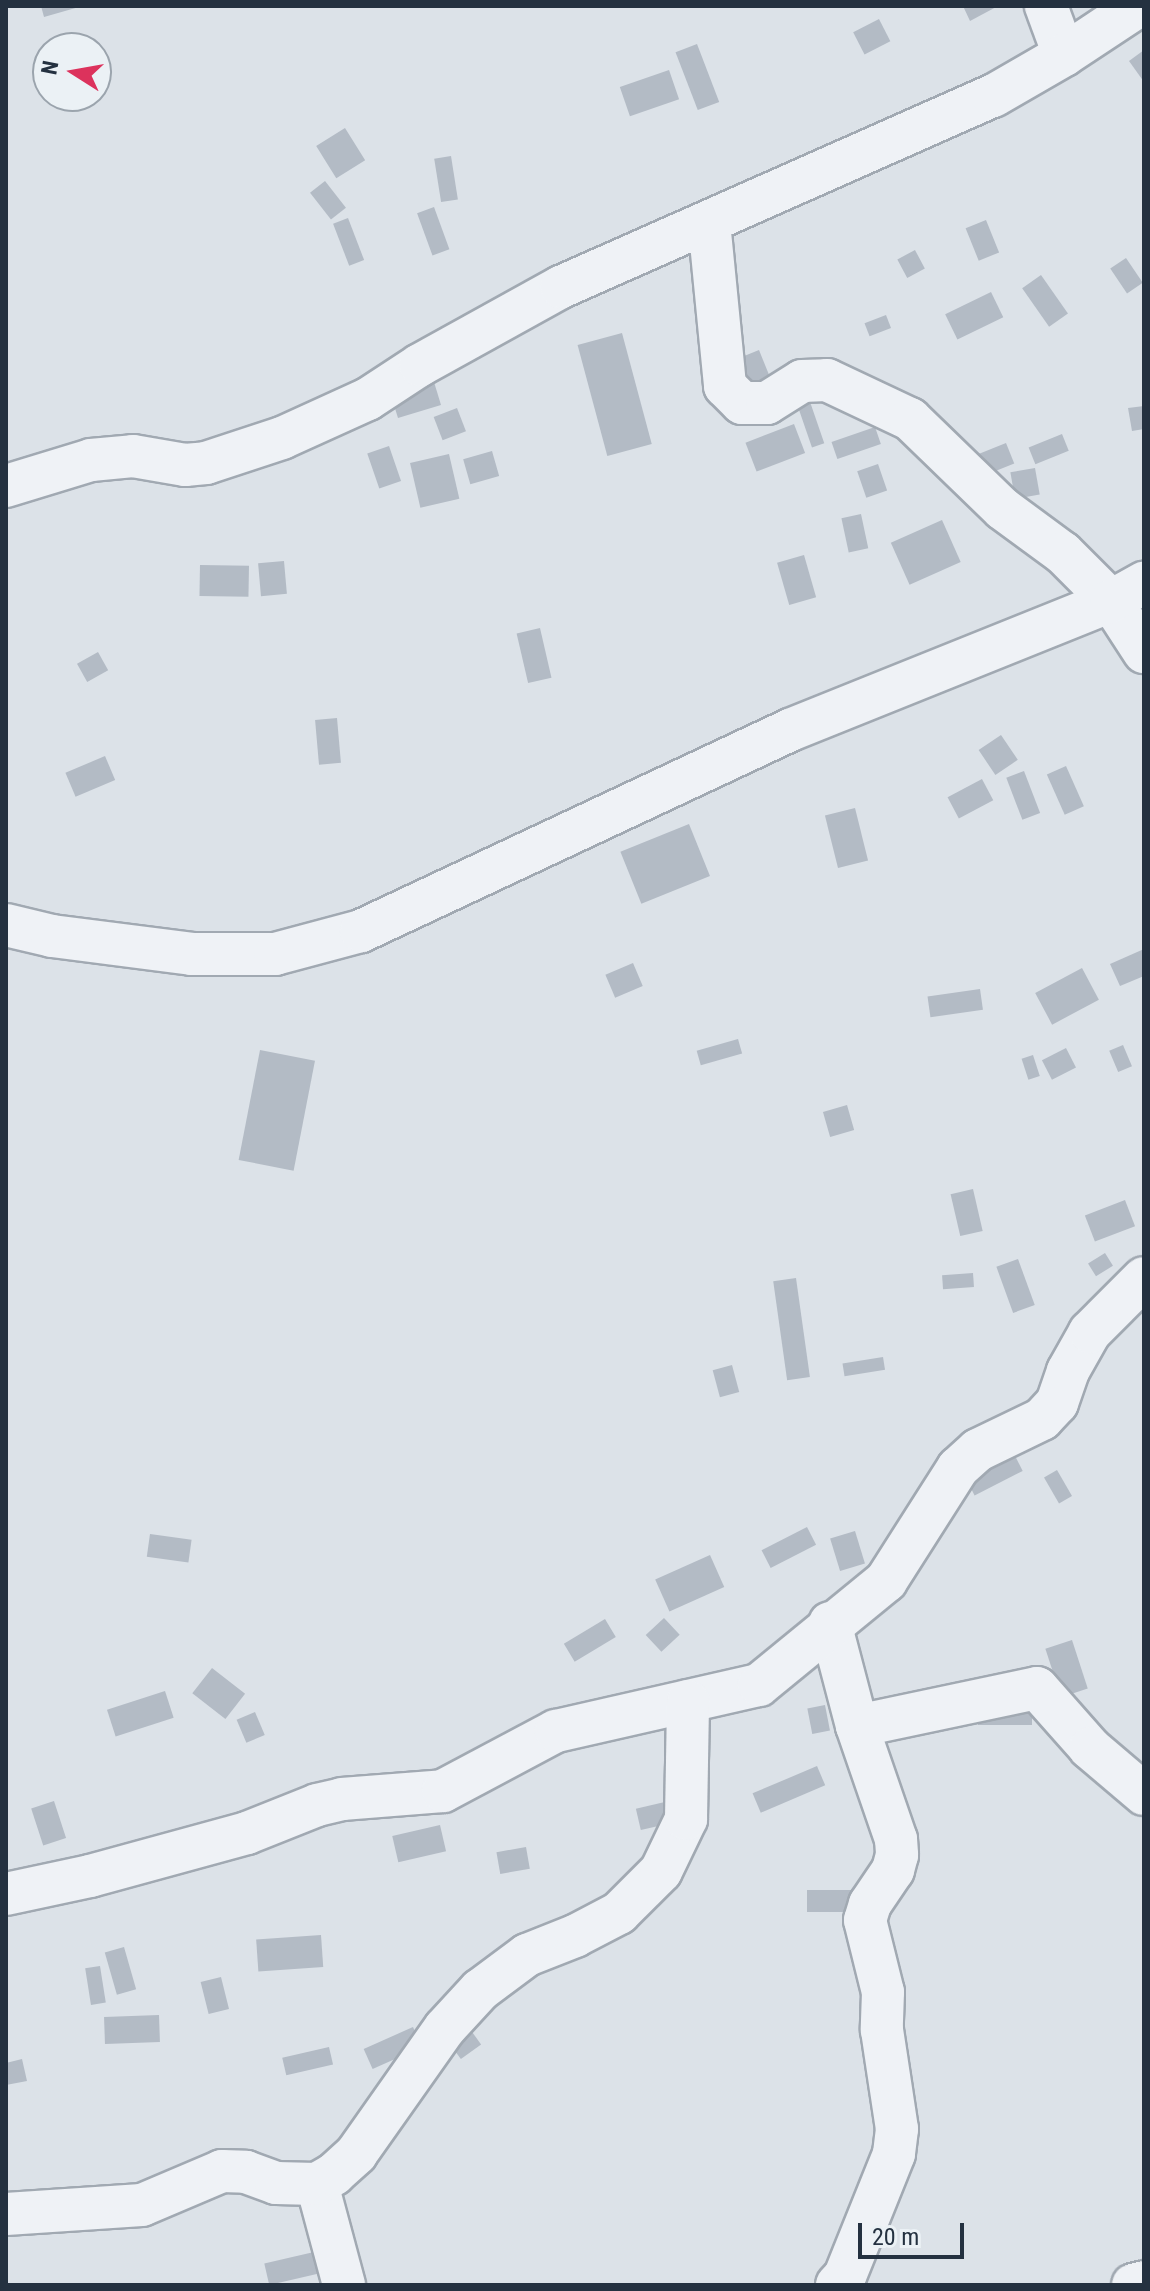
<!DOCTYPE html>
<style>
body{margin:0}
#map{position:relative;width:1150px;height:2291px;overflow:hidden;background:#dce2e8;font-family:"Roboto Condensed",sans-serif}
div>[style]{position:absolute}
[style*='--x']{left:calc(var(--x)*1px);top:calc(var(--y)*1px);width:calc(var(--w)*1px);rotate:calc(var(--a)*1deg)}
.building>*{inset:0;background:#b3bbc5;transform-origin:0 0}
.roads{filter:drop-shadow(2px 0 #a1a9b2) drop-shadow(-2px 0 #a1a9b2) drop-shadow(0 2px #a1a9b2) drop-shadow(0 -2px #a1a9b2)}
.street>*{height:42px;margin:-21px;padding:0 21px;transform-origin:21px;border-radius:21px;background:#eff2f6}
span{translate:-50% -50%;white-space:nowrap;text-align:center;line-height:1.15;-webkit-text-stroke:8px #ebf1f5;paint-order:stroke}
.frame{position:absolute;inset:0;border:8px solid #243140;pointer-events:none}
.north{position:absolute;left:32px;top:32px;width:80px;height:80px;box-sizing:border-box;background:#ebf1f5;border:2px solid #9ba4ad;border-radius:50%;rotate:281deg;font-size:22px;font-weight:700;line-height:32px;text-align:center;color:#243140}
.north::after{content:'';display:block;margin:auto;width:28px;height:36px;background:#dc325c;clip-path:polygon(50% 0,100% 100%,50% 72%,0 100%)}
.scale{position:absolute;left:858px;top:2223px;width:106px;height:36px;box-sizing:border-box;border:4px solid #243140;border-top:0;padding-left:10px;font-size:24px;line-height:28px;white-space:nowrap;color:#243140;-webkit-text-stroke:6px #ebf1f5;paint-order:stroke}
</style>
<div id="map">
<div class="building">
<div style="clip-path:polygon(41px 6px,79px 6px,79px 7px,44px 17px)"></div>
<div style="clip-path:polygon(963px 6px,998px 6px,970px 21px)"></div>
<div style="left:879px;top:19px;width:25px;height:29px;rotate:63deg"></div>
<div style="left:697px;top:44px;width:62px;height:23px;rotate:69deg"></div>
<div style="clip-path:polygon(1144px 50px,1144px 82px,1129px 61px)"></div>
<div style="left:669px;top:70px;width:31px;height:52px;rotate:71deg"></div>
<div style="left:345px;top:128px;width:38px;height:34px;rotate:58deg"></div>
<div style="left:451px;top:156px;width:44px;height:17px;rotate:81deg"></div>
<div style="left:325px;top:181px;width:34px;height:19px;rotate:52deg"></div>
<div style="left:434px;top:207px;width:45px;height:18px;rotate:70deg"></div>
<div style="left:348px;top:218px;width:45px;height:16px;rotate:69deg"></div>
<div style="left:986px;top:220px;width:35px;height:22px;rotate:68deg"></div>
<div style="left:915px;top:250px;width:21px;height:20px;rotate:62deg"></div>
<div style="left:1126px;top:258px;width:30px;height:19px;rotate:56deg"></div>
<div style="left:1041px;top:275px;width:47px;height:23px;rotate:55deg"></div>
<div style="left:991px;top:292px;width:28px;height:51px;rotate:64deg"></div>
<div style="left:886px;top:315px;width:14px;height:23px;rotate:69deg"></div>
<div style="left:622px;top:333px;width:115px;height:46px;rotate:75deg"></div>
<div style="left:759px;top:350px;width:40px;height:26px;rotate:68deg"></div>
<div style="left:434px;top:382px;width:24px;height:45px;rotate:73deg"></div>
<div style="left:808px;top:396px;width:50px;height:13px;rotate:71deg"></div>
<div style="clip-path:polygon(1144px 406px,1144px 429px,1132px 431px,1128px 408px)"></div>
<div style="left:457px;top:408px;width:25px;height:25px;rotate:69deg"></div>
<div style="left:794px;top:424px;width:31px;height:52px;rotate:69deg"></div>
<div style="left:875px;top:427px;width:18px;height:46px;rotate:71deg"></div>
<div style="left:1062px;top:434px;width:18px;height:36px;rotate:68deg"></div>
<div style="left:1006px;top:443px;width:22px;height:39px;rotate:68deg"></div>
<div style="left:389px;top:446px;width:37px;height:23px;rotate:71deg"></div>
<div style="left:492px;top:451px;width:26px;height:30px;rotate:74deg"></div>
<div style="left:449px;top:454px;width:46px;height:40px;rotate:77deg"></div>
<div style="left:878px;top:464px;width:28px;height:22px;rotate:71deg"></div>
<div style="left:1035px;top:468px;width:27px;height:25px;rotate:80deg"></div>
<div style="left:861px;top:514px;width:35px;height:20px;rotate:78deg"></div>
<div style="left:942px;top:520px;width:46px;height:56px;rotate:66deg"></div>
<div style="left:804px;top:555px;width:44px;height:28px;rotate:74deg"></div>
<div style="left:284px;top:561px;width:33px;height:26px;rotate:85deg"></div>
<div style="left:200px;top:565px;width:49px;height:31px;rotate:1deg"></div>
<div style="left:540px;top:628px;width:51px;height:24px;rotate:77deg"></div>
<div style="left:98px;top:652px;width:21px;height:24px;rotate:61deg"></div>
<div style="left:337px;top:718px;width:45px;height:22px;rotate:85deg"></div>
<div style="left:1001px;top:735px;width:30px;height:27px;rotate:56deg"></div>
<div style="left:105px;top:756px;width:26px;height:43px;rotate:67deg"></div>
<div style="left:1066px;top:766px;width:44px;height:21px;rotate:66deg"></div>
<div style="left:1024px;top:771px;width:45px;height:19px;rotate:69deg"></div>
<div style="left:982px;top:779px;width:24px;height:39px;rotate:62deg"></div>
<div style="left:855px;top:808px;width:54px;height:31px;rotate:76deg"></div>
<div style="left:689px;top:824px;width:56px;height:74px;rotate:68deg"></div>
<div style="clip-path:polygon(1144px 949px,1144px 976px,1120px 986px,1110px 964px)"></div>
<div style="left:633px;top:963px;width:25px;height:30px;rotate:67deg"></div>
<div style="left:1082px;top:968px;width:36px;height:53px;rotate:62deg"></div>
<div style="left:980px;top:989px;width:21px;height:53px;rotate:82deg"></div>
<div style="left:738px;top:1039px;width:15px;height:43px;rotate:74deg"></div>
<div style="left:1123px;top:1045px;width:23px;height:15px;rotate:67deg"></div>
<div style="left:1066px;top:1048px;width:22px;height:27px;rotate:63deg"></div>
<div style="left:260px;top:1050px;width:56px;height:112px;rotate:11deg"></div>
<div style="left:1033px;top:1055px;width:22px;height:12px;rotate:72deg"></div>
<div style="left:847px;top:1105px;width:26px;height:25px;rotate:74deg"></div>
<div style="left:973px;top:1189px;width:43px;height:23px;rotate:77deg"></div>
<div style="left:1125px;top:1200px;width:28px;height:43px;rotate:69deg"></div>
<div style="left:1105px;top:1253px;width:15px;height:20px;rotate:58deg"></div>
<div style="left:1018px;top:1259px;width:49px;height:23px;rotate:70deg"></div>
<div style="left:973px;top:1273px;width:14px;height:31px;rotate:86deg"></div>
<div style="left:796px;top:1278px;width:100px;height:23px;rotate:82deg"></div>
<div style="left:883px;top:1357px;width:13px;height:41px;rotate:81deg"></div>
<div style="left:732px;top:1365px;width:28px;height:20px;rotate:75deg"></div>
<div style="left:1010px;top:1446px;width:28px;height:54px;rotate:63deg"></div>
<div style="left:1057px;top:1470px;width:30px;height:15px;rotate:60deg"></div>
<div style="left:807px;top:1527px;width:20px;height:51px;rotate:63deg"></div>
<div style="left:855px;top:1531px;width:34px;height:26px;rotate:73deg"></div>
<div style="left:150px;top:1534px;width:42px;height:23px;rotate:8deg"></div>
<div style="left:710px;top:1555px;width:35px;height:60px;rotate:66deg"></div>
<div style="left:664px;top:1618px;width:23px;height:25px;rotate:47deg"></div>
<div style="left:605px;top:1619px;width:21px;height:48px;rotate:59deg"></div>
<div style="left:1072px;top:1640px;width:51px;height:28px;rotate:72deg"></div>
<div style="left:212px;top:1668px;width:42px;height:32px;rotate:38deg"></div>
<div style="left:165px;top:1691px;width:28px;height:61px;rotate:72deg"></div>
<div style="left:825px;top:1705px;width:26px;height:18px;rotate:79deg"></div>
<div style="left:978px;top:1707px;width:54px;height:18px"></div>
<div style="left:255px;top:1712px;width:25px;height:20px;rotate:67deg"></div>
<div style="left:817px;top:1766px;width:21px;height:70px;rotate:67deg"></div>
<div style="left:54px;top:1801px;width:39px;height:24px;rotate:72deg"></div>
<div style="left:669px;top:1801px;width:22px;height:34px;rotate:77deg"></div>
<div style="left:440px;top:1825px;width:27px;height:49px;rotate:77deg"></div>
<div style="left:526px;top:1847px;width:22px;height:30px;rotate:80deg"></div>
<div style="left:807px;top:1890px;width:49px;height:22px"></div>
<div style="left:321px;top:1935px;width:32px;height:65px;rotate:86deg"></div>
<div style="left:124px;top:1947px;width:44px;height:20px;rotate:74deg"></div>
<div style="left:100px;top:1966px;width:37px;height:15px;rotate:81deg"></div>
<div style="left:221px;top:1977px;width:33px;height:21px;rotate:76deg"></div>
<div style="left:159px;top:2015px;width:27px;height:55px;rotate:88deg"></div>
<div style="left:467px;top:2025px;width:24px;height:25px;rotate:54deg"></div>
<div style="left:413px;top:2027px;width:22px;height:54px;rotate:66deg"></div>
<div style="left:329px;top:2047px;width:18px;height:48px;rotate:77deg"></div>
<div style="clip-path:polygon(22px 2059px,27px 2081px,6px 2085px,6px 2063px)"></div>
<div style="left:314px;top:2252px;width:22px;height:51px;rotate:77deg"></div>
</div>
<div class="roads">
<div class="street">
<div style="--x:1046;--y:6;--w:52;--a:69.8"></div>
<div style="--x:709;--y:222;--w:165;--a:84.4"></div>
<div style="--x:725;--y:386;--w:24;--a:45"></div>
<div style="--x:742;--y:403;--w:25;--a:0"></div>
<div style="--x:767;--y:403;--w:41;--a:-32.2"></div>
<div style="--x:802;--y:381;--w:25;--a:-2"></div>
<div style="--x:827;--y:380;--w:92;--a:25.2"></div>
<div style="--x:910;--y:419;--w:129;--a:44.1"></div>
<div style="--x:1003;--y:509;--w:74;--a:36.3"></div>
<div style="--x:1063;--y:553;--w:68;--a:45"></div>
<div style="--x:1111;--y:601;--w:61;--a:57.1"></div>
<div style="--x:6;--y:486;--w:89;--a:-17"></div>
<div style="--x:91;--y:460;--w:42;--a:-5.4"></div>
<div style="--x:133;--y:456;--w:53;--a:9.8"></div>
<div style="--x:185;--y:465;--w:21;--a:-5"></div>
<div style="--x:206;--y:463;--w:80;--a:-18.2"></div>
<div style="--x:282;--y:438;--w:94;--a:-24.4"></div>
<div style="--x:368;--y:399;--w:62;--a:-33.2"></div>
<div style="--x:420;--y:365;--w:161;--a:-29"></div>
<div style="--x:561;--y:287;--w:472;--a:-23.9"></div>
<div style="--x:993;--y:96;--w:82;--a:-30"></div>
<div style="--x:1064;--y:55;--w:89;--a:-33.5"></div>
<div style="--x:6;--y:925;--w:47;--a:13.4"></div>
<div style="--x:52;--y:936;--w:141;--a:7.3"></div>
<div style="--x:192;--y:954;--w:83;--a:0"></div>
<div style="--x:275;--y:954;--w:89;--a:-15"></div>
<div style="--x:361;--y:931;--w:474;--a:-25.1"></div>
<div style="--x:790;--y:730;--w:346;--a:-21.9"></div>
<div style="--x:1111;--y:601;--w:38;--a:-29"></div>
<div style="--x:830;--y:1623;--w:106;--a:75.3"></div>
<div style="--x:857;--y:1726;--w:120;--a:71"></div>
<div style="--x:896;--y:1839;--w:16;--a:86"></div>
<div style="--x:897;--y:1855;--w:16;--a:105"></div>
<div style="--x:893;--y:1870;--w:41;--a:124.1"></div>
<div style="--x:870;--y:1904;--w:17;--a:107"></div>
<div style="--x:865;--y:1920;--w:74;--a:76"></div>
<div style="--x:883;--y:1992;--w:38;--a:92"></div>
<div style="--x:882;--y:2030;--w:100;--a:81.4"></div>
<div style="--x:897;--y:2129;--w:25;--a:97"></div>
<div style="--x:894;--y:2154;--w:131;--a:111.9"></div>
<div style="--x:845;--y:2276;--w:12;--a:132"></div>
<div style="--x:857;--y:1726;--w:184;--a:-11.9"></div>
<div style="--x:1037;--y:1688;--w:80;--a:48.5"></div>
<div style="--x:1090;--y:1748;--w:71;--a:40.4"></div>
<div style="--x:6;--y:1894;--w:86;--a:-12.1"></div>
<div style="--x:90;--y:1876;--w:163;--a:-15.3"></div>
<div style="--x:247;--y:1833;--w:75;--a:-21.8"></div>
<div style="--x:317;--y:1805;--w:26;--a:-13"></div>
<div style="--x:342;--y:1799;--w:101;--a:-4.5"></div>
<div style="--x:443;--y:1791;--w:128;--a:-28"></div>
<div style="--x:556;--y:1731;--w:208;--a:-12.8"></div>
<div style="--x:759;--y:1685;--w:164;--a:-39.3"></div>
<div style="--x:886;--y:1581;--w:134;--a:-57.5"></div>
<div style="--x:958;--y:1468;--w:27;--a:-42"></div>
<div style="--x:978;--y:1450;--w:71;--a:-25.8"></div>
<div style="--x:1042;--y:1419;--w:22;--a:-47"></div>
<div style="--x:1057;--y:1403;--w:34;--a:-71"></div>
<div style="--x:1068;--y:1371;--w:45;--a:-60.6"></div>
<div style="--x:1090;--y:1332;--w:76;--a:-45"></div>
<div style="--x:317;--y:2184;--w:105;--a:75"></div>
<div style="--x:6;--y:2214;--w:136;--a:-3.8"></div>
<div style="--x:142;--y:2205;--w:87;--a:-23"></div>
<div style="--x:222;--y:2171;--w:24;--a:2"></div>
<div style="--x:246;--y:2172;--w:32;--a:20"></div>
<div style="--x:276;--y:2183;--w:41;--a:1.4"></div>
<div style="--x:317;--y:2184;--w:20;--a:-30"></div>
<div style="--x:334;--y:2174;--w:30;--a:-42"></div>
<div style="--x:356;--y:2154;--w:154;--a:-54.8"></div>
<div style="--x:445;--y:2028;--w:52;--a:-47.4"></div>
<div style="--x:480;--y:1990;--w:59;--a:-36.7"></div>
<div style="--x:527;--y:1955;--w:52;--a:-21.6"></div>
<div style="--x:575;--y:1936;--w:50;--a:-27.6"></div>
<div style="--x:619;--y:1913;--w:59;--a:-45"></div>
<div style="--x:661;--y:1871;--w:58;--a:-64.3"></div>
<div style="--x:686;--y:1819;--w:118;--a:-89"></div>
<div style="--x:1133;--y:2285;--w:11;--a:-15"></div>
</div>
</div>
<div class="frame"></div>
<div class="north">N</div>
<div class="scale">20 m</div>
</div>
